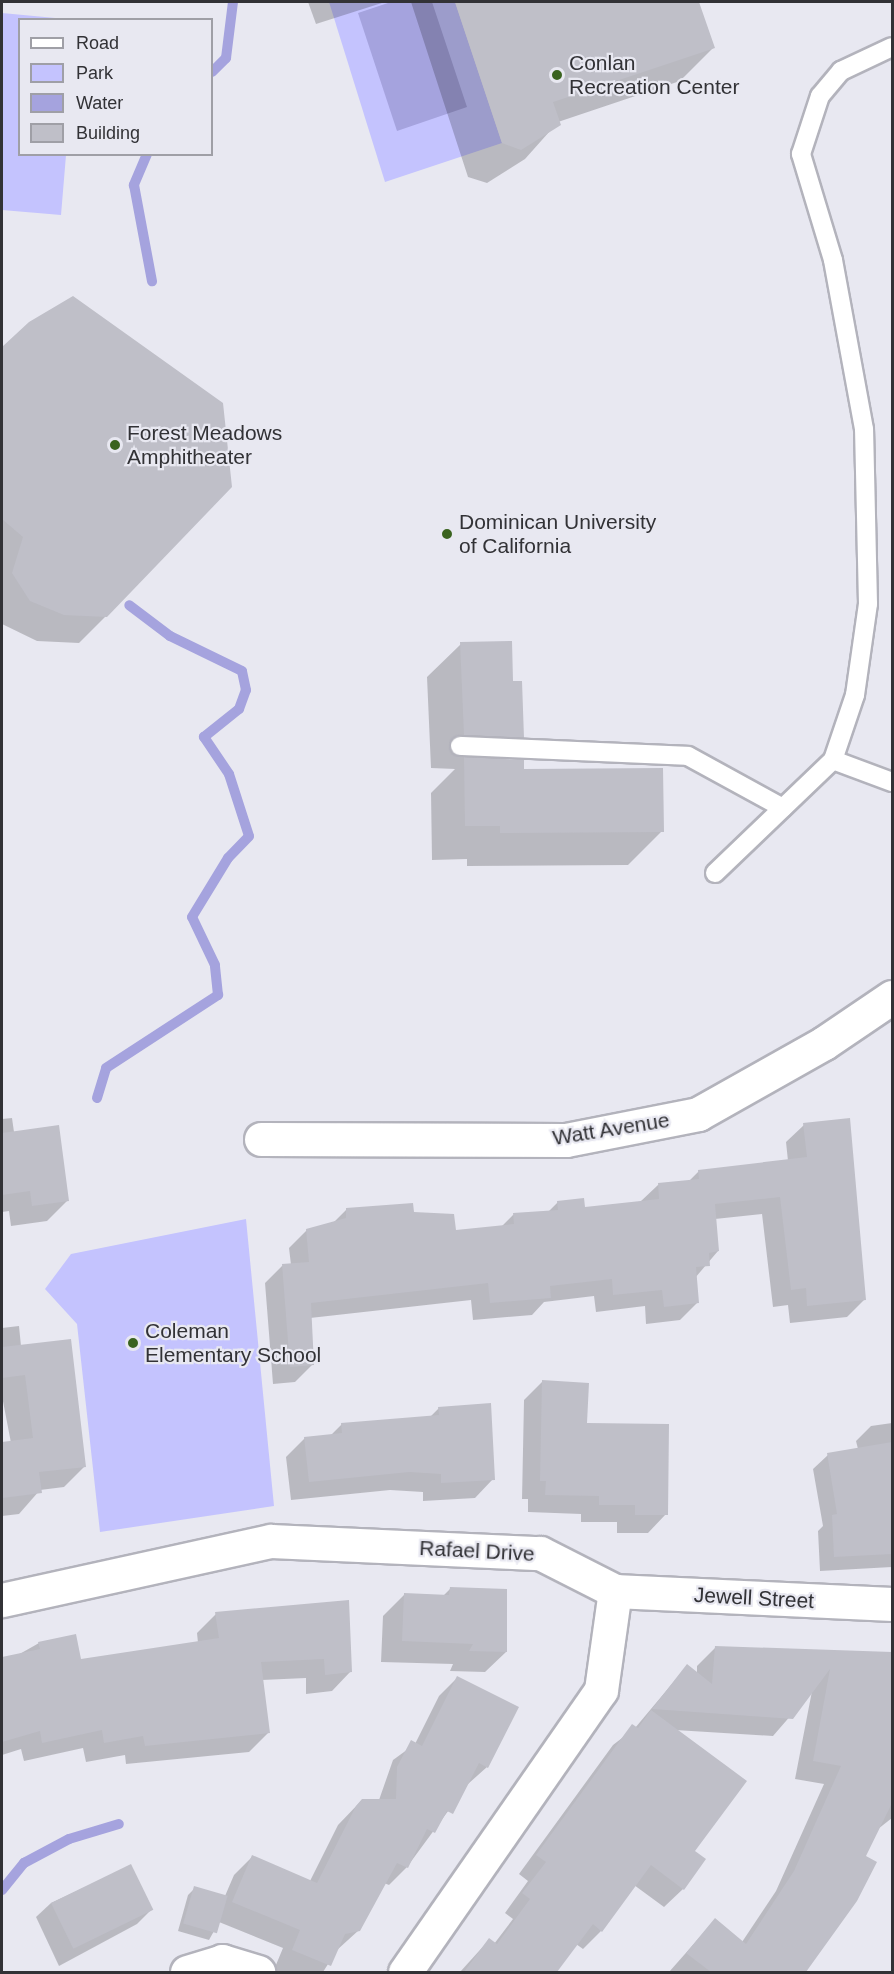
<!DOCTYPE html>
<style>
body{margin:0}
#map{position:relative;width:894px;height:1974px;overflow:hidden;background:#e8e8f1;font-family:Arial,sans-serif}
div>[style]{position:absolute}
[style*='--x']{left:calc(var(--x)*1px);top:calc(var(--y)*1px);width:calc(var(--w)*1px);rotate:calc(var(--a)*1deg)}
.green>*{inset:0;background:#c4c3fe}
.water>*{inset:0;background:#a5a3de}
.shadow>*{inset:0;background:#0003}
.stream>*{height:10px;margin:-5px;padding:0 5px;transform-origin:5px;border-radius:5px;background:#a5a3de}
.building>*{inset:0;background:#bfbfc8;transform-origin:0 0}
.roads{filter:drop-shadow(2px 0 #b3b3bc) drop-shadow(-2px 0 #b3b3bc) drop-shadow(0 2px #b3b3bc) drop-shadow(0 -2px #b3b3bc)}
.service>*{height:18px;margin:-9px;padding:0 9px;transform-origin:9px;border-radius:9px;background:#fff}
.minor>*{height:33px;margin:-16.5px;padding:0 16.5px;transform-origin:16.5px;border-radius:16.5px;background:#fff}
.dots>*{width:16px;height:16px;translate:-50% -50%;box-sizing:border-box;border:3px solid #e8e8f1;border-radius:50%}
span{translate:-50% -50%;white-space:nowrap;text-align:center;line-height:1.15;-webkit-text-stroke:4.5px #e8e8f1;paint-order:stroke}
.poi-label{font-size:21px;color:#323236}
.left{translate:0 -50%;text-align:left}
.street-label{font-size:21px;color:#323236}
.frame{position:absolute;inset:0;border:3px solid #323236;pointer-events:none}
.legend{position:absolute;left:18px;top:18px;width:195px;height:138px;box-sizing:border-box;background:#e8e8f1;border:2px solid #9f9fa6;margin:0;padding:8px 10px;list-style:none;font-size:18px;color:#323236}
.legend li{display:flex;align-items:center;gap:12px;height:30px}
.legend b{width:30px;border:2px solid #9f9fa6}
</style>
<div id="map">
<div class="green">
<div style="clip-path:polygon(329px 2px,455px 2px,502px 143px,385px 182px)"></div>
<div style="clip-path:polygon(2px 13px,66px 19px,20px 20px,20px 154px,66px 155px,61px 215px,2px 210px)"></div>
<div style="clip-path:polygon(246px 1219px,274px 1506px,100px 1532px,77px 1324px,45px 1289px,71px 1254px)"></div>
</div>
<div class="water">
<div style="clip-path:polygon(391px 2px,432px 2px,467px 107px,397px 131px,358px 13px)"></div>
</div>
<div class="shadow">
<div style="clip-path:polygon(308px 2px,385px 2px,316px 24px)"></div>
<div style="clip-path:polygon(411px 2px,698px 2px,714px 47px,680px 81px,558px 122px,525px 159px,487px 183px,468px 177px)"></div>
<div style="clip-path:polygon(30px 323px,106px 616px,79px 643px,37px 641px,2px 624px,2px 349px)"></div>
<div style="clip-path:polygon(461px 644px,512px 683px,522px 737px,499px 760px,662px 831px,628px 865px,467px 866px,467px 859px,432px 860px,431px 793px,455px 769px,431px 768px,427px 677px)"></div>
<div style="clip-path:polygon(12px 1118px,14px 1132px,68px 1200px,47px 1221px,11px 1226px,9px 1211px,2px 1212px,2px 1119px)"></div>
<div style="clip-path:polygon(804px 1125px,865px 1299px,847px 1317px,790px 1323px,788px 1305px,773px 1307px,762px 1214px,715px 1219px,718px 1251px,695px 1278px,698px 1302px,680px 1320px,646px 1324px,645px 1306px,596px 1312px,594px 1296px,544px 1302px,532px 1315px,473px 1320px,471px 1300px,310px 1318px,313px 1364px,295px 1382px,273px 1384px,265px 1283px,282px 1266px,291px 1265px,289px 1248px,307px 1230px,333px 1223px,346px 1210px,413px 1213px,454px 1232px,501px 1227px,513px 1215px,548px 1212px,558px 1202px,583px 1209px,640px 1202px,658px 1185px,688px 1182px,699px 1171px,788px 1161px,786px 1142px)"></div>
<div style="clip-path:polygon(19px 1326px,21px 1346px,85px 1466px,64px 1487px,40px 1490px,19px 1514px,2px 1516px,2px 1444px,11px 1443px,2px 1396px,2px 1328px)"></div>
<div style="clip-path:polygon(542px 1382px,666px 1514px,648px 1533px,617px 1533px,617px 1522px,581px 1522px,581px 1514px,528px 1512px,528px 1499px,522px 1499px,524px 1400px)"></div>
<div style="clip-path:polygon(439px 1408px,493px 1479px,475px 1498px,423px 1501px,423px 1492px,390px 1490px,291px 1500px,286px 1457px,305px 1438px,331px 1435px,342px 1424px,430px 1417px)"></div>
<div style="clip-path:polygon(892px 1423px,892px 1567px,820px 1571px,818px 1531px,823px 1526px,813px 1469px,828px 1455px,858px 1449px,856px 1441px,871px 1426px)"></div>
<div style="clip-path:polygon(450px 1589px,506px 1652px,485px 1672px,450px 1671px,453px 1664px,381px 1662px,383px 1616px,404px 1595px,443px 1596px)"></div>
<div style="clip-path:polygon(348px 1601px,351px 1671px,332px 1691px,306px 1694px,306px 1678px,262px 1680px,268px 1733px,249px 1752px,126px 1764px,125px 1755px,86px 1762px,83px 1748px,24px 1761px,21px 1749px,2px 1755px,2px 1664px,39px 1643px,80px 1660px,198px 1643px,197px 1633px,216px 1614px)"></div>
<div style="clip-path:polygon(716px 1647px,892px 1654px,892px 1818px,878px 1829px,864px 1857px,856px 1900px,804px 1972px,669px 1972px,715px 1920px,742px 1942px,776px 1891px,824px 1784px,795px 1779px,812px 1691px,773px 1736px,675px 1730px,693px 1851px,683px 1889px,664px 1907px,634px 1885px,601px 1931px,583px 1949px,576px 1944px,556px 1972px,460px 1972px,489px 1940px,494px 1944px,513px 1919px,505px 1913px,528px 1881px,519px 1874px,613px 1745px,635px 1728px,687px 1666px,697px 1674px,697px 1666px)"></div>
<div style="clip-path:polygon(457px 1678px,487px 1767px,468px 1784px,407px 1867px,389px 1885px,384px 1883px,359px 1930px,337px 1950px,323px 1972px,273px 1972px,283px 1948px,219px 1922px,209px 1940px,178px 1931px,188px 1895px,195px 1888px,225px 1896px,234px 1875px,252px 1857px,310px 1881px,338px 1825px,362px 1800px,379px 1800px,393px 1760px,415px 1744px,439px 1696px)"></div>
<div style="clip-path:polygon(131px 1866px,151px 1910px,137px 1924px,59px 1966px,36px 1917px,51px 1903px)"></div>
</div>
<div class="stream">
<div style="--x:212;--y:72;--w:20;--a:-45"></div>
<div style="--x:226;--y:58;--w:56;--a:-82.9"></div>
<div style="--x:147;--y:154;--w:34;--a:113"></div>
<div style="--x:134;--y:185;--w:98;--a:79.4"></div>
<div style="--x:97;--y:1098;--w:31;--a:-73"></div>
<div style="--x:106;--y:1068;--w:134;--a:-33.1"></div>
<div style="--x:218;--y:995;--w:30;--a:-96"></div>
<div style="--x:215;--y:965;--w:53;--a:-115.6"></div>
<div style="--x:192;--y:917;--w:69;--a:-58.6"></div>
<div style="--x:228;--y:858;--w:30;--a:-46"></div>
<div style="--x:249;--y:836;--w:65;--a:-107.9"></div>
<div style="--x:229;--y:774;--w:45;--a:-124"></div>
<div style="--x:204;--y:737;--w:45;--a:-38.7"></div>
<div style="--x:239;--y:709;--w:20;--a:-70"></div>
<div style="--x:246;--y:690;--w:19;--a:-102"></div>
<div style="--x:242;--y:671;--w:80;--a:-154.1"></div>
<div style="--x:170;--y:636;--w:51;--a:-142.9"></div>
<div style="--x:2;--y:1890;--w:35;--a:-51"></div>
<div style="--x:24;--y:1863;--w:51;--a:-28.1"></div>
<div style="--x:69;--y:1839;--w:52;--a:-16.7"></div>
</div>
<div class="building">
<div style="clip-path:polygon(455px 2px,699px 2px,715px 48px,553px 102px,561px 125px,521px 150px,502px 143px)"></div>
<div style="clip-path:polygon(73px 296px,223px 403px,232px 487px,107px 617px,64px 615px,30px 601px,12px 573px,23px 537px,2px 519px,2px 347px,29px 322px)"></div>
<div style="clip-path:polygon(512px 641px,513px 681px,522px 681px,524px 738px,464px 735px,460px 642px)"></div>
<div style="clip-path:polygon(464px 757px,524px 760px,524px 769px,663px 768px,664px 832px,500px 833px,500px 826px,465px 826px)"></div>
<div style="clip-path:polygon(850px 1118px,866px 1300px,807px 1306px,806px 1288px,791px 1290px,780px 1197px,715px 1204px,719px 1251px,709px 1253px,710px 1266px,696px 1267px,699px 1303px,664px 1307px,662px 1290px,613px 1295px,612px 1279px,550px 1286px,551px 1298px,490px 1303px,488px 1283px,311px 1303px,314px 1365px,290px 1367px,282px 1264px,309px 1262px,306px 1229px,346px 1218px,346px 1208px,413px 1203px,414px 1212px,454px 1214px,456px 1230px,514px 1224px,513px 1213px,558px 1210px,557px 1201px,584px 1198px,585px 1207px,659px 1199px,658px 1183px,699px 1179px,698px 1170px,807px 1157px,803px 1123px)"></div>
<div style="clip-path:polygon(59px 1125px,69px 1201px,32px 1206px,30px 1191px,2px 1195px,2px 1133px)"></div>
<div style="clip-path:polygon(71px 1339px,86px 1467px,39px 1472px,42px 1493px,2px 1498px,2px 1442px,33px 1438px,25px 1375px,2px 1378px,2px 1347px)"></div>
<div style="clip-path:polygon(542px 1380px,589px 1383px,587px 1423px,669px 1424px,668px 1515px,635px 1515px,635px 1505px,599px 1505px,599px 1496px,545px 1495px,546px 1481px,540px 1481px)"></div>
<div style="clip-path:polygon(491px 1403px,495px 1480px,441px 1483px,441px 1474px,409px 1472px,309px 1482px,304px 1437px,342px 1433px,341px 1423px,439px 1415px,438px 1407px)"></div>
<div style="clip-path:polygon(892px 1442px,892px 1554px,834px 1557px,832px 1515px,837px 1514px,827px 1453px)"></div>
<div style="clip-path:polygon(450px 1587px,507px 1589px,507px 1652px,469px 1651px,473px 1644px,402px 1641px,404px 1593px,449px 1595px)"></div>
<div style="clip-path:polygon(349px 1600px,352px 1672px,325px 1675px,324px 1659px,261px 1662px,270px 1733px,145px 1746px,143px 1736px,104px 1743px,102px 1730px,42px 1743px,40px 1731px,2px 1742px,2px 1657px,40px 1649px,38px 1642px,76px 1634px,81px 1659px,219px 1638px,215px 1612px)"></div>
<div style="clip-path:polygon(715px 1646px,892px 1652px,892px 1803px,866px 1856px,877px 1862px,857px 1901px,806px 1972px,711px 1972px,686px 1953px,715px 1918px,746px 1944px,794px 1871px,841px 1766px,813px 1761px,830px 1669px,793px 1719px,652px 1709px,687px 1664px,712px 1684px)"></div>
<div style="clip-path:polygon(457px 1676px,519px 1707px,488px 1768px,479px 1763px,453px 1814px,447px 1811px,435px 1833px,427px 1829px,408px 1868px,397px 1863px,360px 1931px,345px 1934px,331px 1966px,292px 1950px,300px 1930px,232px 1902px,252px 1855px,317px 1883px,356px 1806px,362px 1799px,396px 1799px,397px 1767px,411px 1740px,422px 1746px)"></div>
<div style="clip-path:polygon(651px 1710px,747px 1781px,695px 1851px,706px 1859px,684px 1890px,651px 1865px,602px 1932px,593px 1924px,557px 1972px,464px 1972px,489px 1938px,497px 1944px,530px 1899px,522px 1893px,546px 1862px,536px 1855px,632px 1724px,638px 1728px)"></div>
<div style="left:131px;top:1864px;width:51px;height:89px;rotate:64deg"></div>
<div style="left:194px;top:1886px;width:35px;height:39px;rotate:16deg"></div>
</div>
<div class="roads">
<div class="service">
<div style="--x:460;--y:746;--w:228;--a:2.5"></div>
<div style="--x:688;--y:756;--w:108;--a:28.7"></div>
<div style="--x:833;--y:760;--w:63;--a:20.4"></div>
<div style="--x:715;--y:873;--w:163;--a:-43.8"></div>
<div style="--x:833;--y:760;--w:69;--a:-71.3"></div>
<div style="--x:855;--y:695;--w:92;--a:-81.9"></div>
<div style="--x:868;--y:604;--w:175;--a:-91.3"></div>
<div style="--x:864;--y:429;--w:172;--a:-100.4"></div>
<div style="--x:833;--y:260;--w:111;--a:-106.8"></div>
<div style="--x:801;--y:154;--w:61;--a:-71.9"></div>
<div style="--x:820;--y:96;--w:33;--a:-50"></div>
<div style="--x:841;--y:71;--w:56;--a:-25.2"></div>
</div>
<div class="minor">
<div style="--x:261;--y:1139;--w:305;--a:0.2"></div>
<div style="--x:566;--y:1140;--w:135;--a:-11.1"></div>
<div style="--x:698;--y:1114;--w:145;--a:-29.4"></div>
<div style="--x:824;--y:1043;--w:82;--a:-34.1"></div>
<div style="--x:2;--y:1600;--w:275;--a:-12.4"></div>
<div style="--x:271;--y:1541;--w:269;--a:2.6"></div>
<div style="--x:540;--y:1553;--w:84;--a:26.9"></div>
<div style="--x:615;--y:1591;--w:277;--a:2.7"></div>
<div style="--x:187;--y:1972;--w:37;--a:-17"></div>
<div style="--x:222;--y:1961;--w:38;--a:17"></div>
<div style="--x:405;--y:1972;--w:343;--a:-55.2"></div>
<div style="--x:601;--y:1690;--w:100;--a:-82"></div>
</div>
</div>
<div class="dots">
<div style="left:557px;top:75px;background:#3a631f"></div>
<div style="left:115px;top:445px;background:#3a631f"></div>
<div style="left:447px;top:534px;background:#3a631f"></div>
<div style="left:133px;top:1343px;background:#3a631f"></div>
</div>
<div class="poi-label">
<span class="left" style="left:569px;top:75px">Conlan<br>Recreation Center</span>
<span class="left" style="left:127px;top:445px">Forest Meadows<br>Amphitheater</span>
<span class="left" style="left:459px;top:534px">Dominican University<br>of California</span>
<span class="left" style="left:145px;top:1343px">Coleman<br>Elementary School</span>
</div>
<div class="street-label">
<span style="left:611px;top:1129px;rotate:-9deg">Watt Avenue</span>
<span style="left:477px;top:1551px;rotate:3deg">Rafael Drive</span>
<span style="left:754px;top:1598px;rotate:3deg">Jewell Street</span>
</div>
<div class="frame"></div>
<ul class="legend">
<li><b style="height:8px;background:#fff"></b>Road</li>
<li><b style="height:16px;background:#c4c3fe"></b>Park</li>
<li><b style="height:16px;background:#a5a3de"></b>Water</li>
<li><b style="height:16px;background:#bfbfc8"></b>Building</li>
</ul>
</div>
